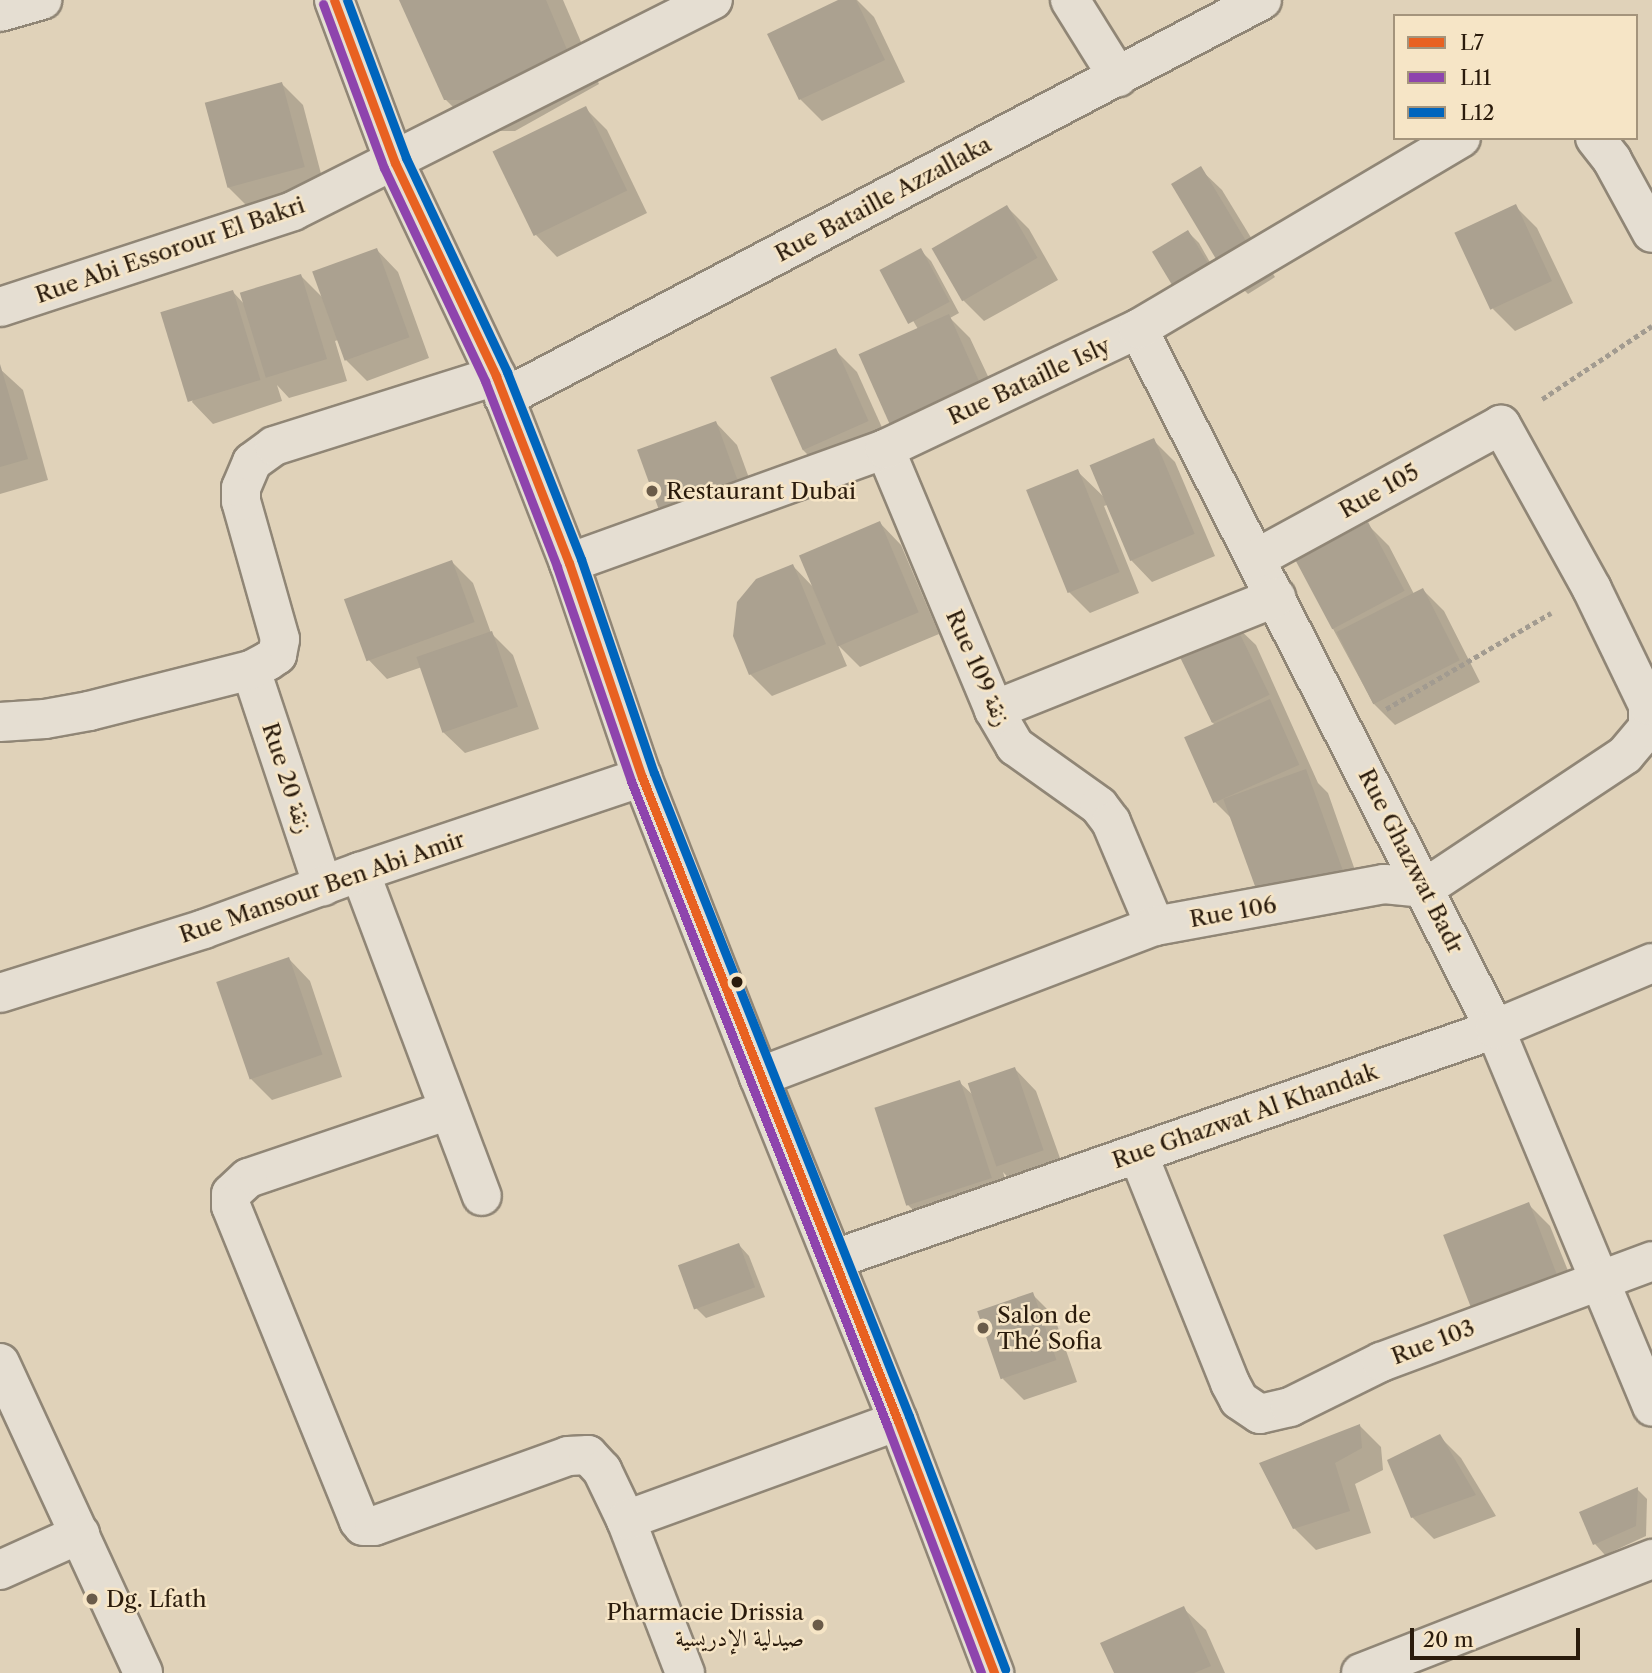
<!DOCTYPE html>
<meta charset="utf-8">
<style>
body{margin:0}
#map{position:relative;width:1652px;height:1673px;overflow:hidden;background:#e0d2b9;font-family:"Libre Caslon Text",Amiri,serif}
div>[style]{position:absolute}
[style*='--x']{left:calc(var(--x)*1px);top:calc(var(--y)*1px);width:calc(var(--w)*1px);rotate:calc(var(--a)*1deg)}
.shadow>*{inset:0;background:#0003}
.building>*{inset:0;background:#aba190;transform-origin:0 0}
.path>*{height:4.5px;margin-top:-2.25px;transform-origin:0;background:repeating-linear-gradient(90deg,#a29b90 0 5px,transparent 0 8.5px)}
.roads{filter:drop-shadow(2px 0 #908676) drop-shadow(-2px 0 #908676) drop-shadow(0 2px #908676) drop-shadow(0 -2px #908676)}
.street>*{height:38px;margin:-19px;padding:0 19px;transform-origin:19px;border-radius:19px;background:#e5ded2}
.secondary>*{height:38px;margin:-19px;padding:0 19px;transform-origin:19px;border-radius:19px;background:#e5ded2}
.bus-1>*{height:9px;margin:-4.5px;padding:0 4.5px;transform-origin:4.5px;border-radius:4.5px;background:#e86121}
.bus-2>*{height:9px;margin:-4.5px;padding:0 4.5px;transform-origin:4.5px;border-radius:4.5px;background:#8e44ad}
.bus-3>*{height:9px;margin:-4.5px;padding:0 4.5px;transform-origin:4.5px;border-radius:4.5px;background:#0065bd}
.dots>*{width:19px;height:19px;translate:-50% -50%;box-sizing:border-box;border:4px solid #f6e5c6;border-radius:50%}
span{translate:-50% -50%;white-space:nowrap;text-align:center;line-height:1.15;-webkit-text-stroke:5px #f6e5c6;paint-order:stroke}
.street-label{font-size:23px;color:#2a1b0c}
.poi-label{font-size:23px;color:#2a1b0c}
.left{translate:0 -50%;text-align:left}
.right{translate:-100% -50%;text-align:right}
.legend{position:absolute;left:1393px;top:14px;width:245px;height:126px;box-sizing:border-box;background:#f6e5c6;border:2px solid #a4947c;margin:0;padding:9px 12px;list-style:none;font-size:21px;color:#2a1b0c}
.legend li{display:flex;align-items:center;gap:14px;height:35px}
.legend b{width:35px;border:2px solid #a4947c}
.scale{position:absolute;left:1410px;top:1628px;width:170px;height:32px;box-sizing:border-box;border:4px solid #2a1b0c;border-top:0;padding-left:9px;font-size:21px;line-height:24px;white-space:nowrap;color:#2a1b0c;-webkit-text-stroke:5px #f6e5c6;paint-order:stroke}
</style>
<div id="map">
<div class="shadow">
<div style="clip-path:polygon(400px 0,563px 0,599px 84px,515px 131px,477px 131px,445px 99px)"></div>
<div style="clip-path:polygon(842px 0,857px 0,874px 17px,905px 82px,822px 121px,800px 99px,770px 35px)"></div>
<div style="clip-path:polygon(282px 84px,303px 105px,325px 189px,250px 209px,228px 187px)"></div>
<div style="clip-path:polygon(585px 108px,607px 130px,647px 213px,557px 257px,536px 235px)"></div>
<div style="clip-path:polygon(1200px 169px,1222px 190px,1275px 277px,1248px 294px,1226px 272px)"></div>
<div style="clip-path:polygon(1515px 206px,1537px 228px,1573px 303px,1515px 331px,1493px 309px)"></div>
<div style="clip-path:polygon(1007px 207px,1029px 229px,1058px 280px,984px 321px,963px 300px)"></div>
<div style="clip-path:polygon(1188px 232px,1199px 243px,1223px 285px,1190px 305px)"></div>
<div style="clip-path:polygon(377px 250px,398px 272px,429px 358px,367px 381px,345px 359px,338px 340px,335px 341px,347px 381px,289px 398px,277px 385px,282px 401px,213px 424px,192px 402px,233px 292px,246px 306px,301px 276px,324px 299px)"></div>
<div style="clip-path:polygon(920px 250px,931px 261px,959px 313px,950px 318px,970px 338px,1002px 406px,912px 446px,891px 424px,918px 329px,883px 270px)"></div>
<div style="clip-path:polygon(835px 350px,857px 372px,889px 443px,825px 472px,803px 450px)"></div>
<div style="clip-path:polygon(0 369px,23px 390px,48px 480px,0 494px)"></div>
<div style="clip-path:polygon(716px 423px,737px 445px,757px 500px,681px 528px,659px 506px)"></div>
<div style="clip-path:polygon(1153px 440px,1175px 462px,1215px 556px,1152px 582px,1131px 560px,1107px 505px,1104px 506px,1139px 593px,1090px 613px,1068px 591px,1028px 491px,1077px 471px,1105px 498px)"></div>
<div style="clip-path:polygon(880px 523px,901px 545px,939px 634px,860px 667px,838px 645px,847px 666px,772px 696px,750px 674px,793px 566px,814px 588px)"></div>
<div style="clip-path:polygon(1367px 524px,1389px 546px,1414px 594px,1423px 590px,1444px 611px,1480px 682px,1395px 725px,1373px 703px,1332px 627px)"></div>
<div style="clip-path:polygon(452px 562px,473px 583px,491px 633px,513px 655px,539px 729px,465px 753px,443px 732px,422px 667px,387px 679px,366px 657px)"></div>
<div style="clip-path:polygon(1234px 624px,1256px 645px,1318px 783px,1328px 793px,1364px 896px,1284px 924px,1263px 903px,1233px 820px,1214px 801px,1215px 725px,1211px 721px)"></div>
<div style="clip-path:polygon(289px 959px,310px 981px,342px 1077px,272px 1100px,251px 1079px)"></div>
<div style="clip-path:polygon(1015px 1069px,1036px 1091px,1065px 1172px,1018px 1188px,1003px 1172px,1011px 1199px,928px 1225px,906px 1203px,959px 1082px,973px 1095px)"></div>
<div style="clip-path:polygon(1528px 1204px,1550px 1226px,1581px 1303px,1477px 1314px)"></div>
<div style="clip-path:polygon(739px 1245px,749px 1256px,765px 1297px,706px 1318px,695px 1307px)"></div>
<div style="clip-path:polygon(1032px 1294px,1054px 1316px,1077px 1382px,1024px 1400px,1003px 1379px)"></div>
<div style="clip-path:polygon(1360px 1426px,1381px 1447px,1383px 1470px,1355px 1484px,1371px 1533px,1316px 1550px,1294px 1528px,1261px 1464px)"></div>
<div style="clip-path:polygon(1439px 1436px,1461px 1458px,1496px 1516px,1434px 1539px,1412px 1517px)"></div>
<div style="clip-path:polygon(1637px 1489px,1647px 1499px,1646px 1536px,1605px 1555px,1595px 1544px,1581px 1513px)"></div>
<div style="clip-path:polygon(1184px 1609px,1206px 1630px,1225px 1673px,1115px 1673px)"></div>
</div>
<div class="building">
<div style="clip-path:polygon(399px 0,546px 0,568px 52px,483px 100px,444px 100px)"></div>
<div style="clip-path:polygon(838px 0,856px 0,885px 60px,799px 100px,767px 34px)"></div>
<div style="left:282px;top:82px;width:88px;height:80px;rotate:75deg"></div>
<div style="left:586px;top:106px;width:94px;height:104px;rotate:64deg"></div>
<div style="left:1201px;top:166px;width:104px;height:35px;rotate:59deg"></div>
<div style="left:1516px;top:204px;width:85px;height:68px;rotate:65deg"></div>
<div style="left:1007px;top:205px;width:61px;height:87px;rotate:60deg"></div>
<div style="left:1188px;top:230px;width:51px;height:42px;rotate:59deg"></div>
<div style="left:377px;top:248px;width:95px;height:69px;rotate:70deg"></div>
<div style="left:921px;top:248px;width:61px;height:47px;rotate:62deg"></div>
<div style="left:301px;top:274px;width:89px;height:64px;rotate:73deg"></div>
<div style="left:233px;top:290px;width:94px;height:76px;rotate:73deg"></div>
<div style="left:949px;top:314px;width:78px;height:99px;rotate:66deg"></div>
<div style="left:836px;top:348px;width:80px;height:72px;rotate:66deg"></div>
<div style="clip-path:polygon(0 364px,28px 459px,0 467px)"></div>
<div style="left:716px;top:421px;width:62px;height:84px;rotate:70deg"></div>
<div style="left:1154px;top:438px;width:104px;height:70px;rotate:67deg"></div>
<div style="left:1078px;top:469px;width:111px;height:56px;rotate:68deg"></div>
<div style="left:880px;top:521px;width:99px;height:88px;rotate:67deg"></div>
<div style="left:1368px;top:522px;width:78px;height:82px;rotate:62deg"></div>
<div style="left:452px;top:560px;width:66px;height:115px;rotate:70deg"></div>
<div style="clip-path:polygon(793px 564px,826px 644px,749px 675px,733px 636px,737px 602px,756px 579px)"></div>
<div style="left:1423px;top:588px;width:81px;height:97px;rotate:63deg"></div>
<div style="left:1234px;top:622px;width:81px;height:64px;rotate:64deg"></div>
<div style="left:492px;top:631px;width:80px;height:80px;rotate:71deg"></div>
<div style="left:1270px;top:699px;width:72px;height:94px;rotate:66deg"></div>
<div style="left:1306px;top:769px;width:113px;height:88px;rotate:70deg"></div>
<div style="left:289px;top:957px;width:103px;height:77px;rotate:71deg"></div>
<div style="left:1015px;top:1067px;width:88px;height:50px;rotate:71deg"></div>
<div style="left:960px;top:1080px;width:103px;height:90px;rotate:72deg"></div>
<div style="left:1529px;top:1202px;width:85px;height:92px;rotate:69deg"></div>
<div style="left:739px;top:1243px;width:47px;height:65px;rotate:70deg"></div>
<div style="left:1033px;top:1292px;width:72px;height:59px;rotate:71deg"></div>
<div style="clip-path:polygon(1360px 1424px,1362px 1448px,1335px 1463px,1350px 1511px,1293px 1529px,1259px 1463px)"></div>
<div style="clip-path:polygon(1440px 1434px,1476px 1495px,1411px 1518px,1387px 1460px)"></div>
<div style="clip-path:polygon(1638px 1487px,1636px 1526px,1593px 1545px,1579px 1512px)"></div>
<div style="clip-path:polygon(1184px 1606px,1211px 1666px,1194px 1673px,1114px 1673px,1100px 1643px)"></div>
</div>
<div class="path">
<div style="--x:1542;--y:399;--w:132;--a:-33.6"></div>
<div style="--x:1386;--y:709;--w:191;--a:-30.2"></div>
</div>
<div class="roads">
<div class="street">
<div style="--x:1070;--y:0;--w:91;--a:58.1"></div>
<div style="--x:0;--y:12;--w:44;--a:-15.9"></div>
<div style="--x:1595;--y:138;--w:28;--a:52"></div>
<div style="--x:1612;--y:160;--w:83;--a:61.3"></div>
<div style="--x:0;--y:307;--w:308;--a:-18.1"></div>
<div style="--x:293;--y:211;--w:470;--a:-26.7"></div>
<div style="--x:1138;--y:329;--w:786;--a:62.98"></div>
<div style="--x:1495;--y:1029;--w:409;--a:67.4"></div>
<div style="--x:504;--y:398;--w:856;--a:-27.7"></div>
<div style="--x:885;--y:449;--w:283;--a:67.3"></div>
<div style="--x:994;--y:710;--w:42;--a:59.7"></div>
<div style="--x:1015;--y:746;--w:103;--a:35.5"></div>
<div style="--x:1099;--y:806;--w:20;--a:53"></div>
<div style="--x:1111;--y:822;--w:113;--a:67.1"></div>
<div style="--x:569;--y:563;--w:336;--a:-19.8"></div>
<div style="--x:885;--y:449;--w:280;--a:-25.4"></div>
<div style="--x:1138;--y:329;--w:375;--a:-30.6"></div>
<div style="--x:251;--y:670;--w:228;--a:71.6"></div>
<div style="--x:994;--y:710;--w:304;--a:-21.8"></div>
<div style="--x:0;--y:722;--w:45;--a:-3.8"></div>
<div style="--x:45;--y:719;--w:45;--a:-10.3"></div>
<div style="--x:89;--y:711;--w:167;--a:-14.2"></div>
<div style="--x:251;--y:670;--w:19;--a:-28"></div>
<div style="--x:268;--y:661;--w:11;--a:-34"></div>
<div style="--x:277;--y:655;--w:16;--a:-79"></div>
<div style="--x:280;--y:639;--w:143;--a:-105.8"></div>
<div style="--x:241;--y:501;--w:13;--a:-90"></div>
<div style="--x:241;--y:488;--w:28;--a:-67"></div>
<div style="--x:252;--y:462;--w:27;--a:-36"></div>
<div style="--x:274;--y:446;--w:233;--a:-17.5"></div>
<div style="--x:360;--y:872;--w:346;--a:69.4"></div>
<div style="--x:0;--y:993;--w:214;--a:-17.4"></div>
<div style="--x:204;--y:929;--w:166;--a:-20.1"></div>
<div style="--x:360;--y:872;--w:298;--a:-18.6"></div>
<div style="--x:759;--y:1077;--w:424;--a:-20.9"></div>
<div style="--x:1155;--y:926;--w:233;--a:-10.4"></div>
<div style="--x:1384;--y:884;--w:41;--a:5.6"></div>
<div style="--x:1425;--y:888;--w:240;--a:-33.6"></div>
<div style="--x:1625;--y:755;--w:35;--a:-50"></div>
<div style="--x:1648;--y:728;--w:23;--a:-90"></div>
<div style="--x:1648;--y:705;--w:129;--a:-115.8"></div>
<div style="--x:1592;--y:589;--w:188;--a:-119"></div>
<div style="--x:1501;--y:425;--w:278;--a:151.4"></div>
<div style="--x:449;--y:1110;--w:212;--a:161.3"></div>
<div style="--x:248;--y:1178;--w:23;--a:137"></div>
<div style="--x:231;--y:1194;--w:12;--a:90"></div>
<div style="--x:231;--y:1206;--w:340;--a:67.9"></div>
<div style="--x:359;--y:1521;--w:6;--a:51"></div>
<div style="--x:363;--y:1526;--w:11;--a:0"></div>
<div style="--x:374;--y:1526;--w:206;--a:-19.8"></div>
<div style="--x:568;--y:1456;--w:20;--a:-3"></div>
<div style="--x:588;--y:1455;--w:21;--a:47"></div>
<div style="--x:602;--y:1470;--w:55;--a:64.4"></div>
<div style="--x:626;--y:1520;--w:164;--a:68.9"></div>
<div style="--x:1138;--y:1154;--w:247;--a:68.1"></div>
<div style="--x:1230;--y:1383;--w:19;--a:62"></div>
<div style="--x:1239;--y:1400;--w:25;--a:34"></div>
<div style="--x:1260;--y:1414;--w:31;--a:-13"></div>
<div style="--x:1290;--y:1407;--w:102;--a:-26.3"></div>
<div style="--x:1381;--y:1362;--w:289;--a:-20.4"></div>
<div style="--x:835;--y:1259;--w:699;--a:-19.21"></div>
<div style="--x:1495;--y:1029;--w:170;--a:-22.8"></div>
<div style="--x:0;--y:1363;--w:341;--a:65.2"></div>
<div style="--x:626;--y:1520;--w:289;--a:-20"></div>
<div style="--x:0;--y:1570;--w:88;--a:-24.2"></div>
<div style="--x:1361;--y:1673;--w:313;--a:-21.4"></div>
</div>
<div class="secondary">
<div style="--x:334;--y:0;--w:174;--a:69.5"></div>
<div style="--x:395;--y:163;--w:236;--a:64.6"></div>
<div style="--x:496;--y:376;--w:201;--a:68.7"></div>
<div style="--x:569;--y:563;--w:226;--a:71.2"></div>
<div style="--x:642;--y:777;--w:322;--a:68.7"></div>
<div style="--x:759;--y:1077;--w:371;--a:68"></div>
<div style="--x:898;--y:1421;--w:270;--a:69.1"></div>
</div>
</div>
<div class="bus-1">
<div style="--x:334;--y:0;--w:174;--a:69.5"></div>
<div style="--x:395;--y:163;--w:236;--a:64.6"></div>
<div style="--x:496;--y:376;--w:201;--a:68.7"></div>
<div style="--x:569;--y:563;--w:226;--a:71.2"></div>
<div style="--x:642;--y:777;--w:693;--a:68.32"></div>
<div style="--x:898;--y:1421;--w:270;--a:69.1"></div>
</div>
<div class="bus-2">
<div style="--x:323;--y:4;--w:175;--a:69.6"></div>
<div style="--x:384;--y:168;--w:236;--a:64.6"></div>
<div style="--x:485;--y:381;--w:199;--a:68.8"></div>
<div style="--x:557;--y:567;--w:226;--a:70.9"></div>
<div style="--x:631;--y:781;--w:693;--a:68.32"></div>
<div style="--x:887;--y:1425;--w:265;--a:69.2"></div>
</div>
<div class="bus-3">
<div style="--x:347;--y:0;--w:169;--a:69.5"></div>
<div style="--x:406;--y:158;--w:237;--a:64.7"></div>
<div style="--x:507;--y:372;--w:201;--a:68.4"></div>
<div style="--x:581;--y:559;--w:226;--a:71.2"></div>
<div style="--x:654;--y:773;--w:692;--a:68.37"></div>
<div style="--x:909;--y:1416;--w:271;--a:69.2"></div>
</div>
<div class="dots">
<div style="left:652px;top:491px;background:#6a5b49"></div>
<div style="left:737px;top:982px;background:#2a1b0c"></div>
<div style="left:983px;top:1328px;background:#6a5b49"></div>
<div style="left:92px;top:1599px;background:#6a5b49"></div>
<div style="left:818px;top:1625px;background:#6a5b49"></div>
</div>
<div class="street-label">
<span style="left:883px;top:199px;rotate:-28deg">Rue Bataille Azzallaka</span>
<span style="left:170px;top:250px;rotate:-19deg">Rue Abi Essorour El Bakri</span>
<span style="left:1029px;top:381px;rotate:-25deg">Rue Bataille Isly</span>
<span style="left:1379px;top:491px;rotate:-29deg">Rue 105</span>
<span style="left:978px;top:668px;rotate:66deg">Rue 109 زنقة</span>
<span style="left:287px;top:778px;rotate:72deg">Rue 20 زنقة</span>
<span style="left:1411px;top:861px;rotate:63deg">Rue Ghazwat Badr</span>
<span style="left:322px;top:887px;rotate:-19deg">Rue Mansour Ben Abi Amir</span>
<span style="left:1233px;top:912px;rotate:-10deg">Rue 106</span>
<span style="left:1245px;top:1116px;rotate:-19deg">Rue Ghazwat Al Khandak</span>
<span style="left:1433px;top:1342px;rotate:-21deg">Rue 103</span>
</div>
<div class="poi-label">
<span class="left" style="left:666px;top:491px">Restaurant Dubai</span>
<span class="left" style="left:997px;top:1328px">Salon de<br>Thé Sofia</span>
<span class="left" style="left:106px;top:1599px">Dg. Lfath</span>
<span class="right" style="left:804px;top:1625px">Pharmacie Drissia<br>صيدلية الإدريسية</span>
</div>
<ul class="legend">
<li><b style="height:9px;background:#e86121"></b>L7</li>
<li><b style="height:9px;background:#8e44ad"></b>L11</li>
<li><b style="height:9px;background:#0065bd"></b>L12</li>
</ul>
<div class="scale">20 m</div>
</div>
